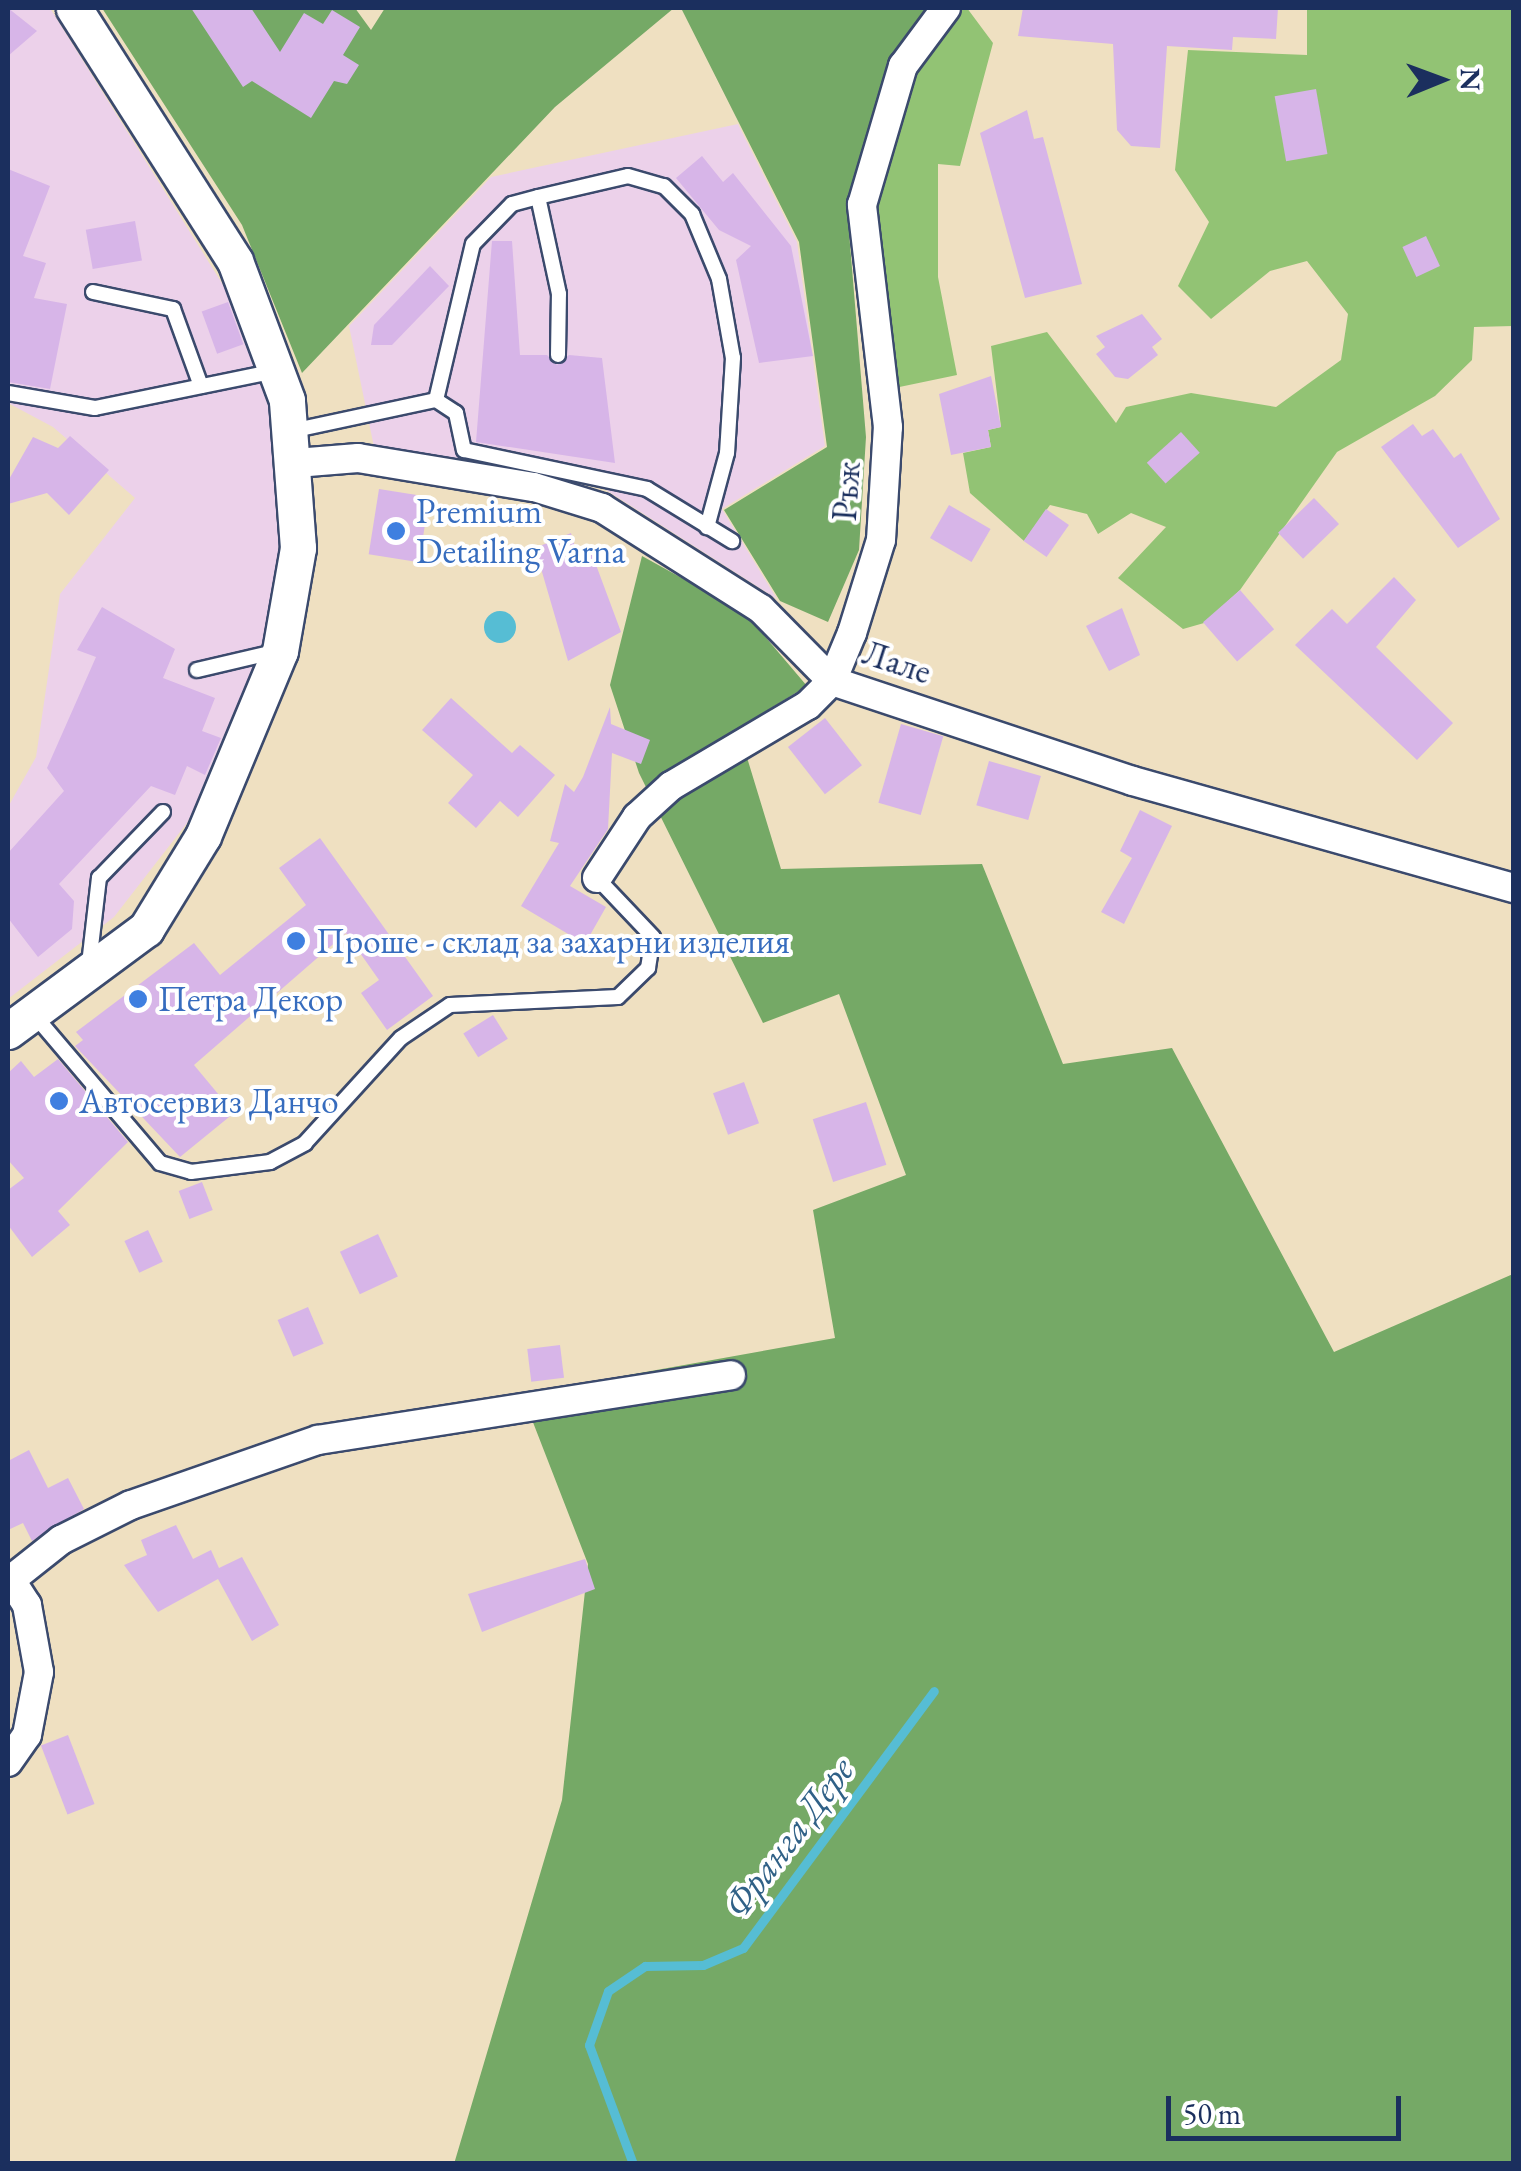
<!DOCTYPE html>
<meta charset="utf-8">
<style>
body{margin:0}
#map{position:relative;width:1521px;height:2171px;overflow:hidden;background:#efe0c1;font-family:"EB Garamond",serif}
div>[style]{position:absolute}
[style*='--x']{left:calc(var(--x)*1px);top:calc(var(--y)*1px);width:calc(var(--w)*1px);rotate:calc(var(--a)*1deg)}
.built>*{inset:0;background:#ecd1ea}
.green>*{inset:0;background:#92c374}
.forest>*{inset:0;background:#75a966}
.water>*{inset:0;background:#56bdd4}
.round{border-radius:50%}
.stream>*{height:9px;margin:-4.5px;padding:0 4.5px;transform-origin:4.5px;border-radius:4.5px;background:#56bdd4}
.building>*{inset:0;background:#d7b5e8;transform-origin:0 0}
.roads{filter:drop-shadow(2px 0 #3b4a6d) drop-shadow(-2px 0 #3b4a6d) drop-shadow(0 2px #3b4a6d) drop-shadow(0 -2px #3b4a6d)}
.service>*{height:14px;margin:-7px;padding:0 7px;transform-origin:7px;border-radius:7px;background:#fff}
.minor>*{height:28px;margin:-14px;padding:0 14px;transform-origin:14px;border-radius:14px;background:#fff}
.tertiary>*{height:35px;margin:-17.5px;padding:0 17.5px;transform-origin:17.5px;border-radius:17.5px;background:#fff}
.dots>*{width:28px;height:28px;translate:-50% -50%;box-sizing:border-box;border:5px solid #fff;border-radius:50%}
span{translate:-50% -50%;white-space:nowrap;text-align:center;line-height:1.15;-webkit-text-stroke:8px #fff;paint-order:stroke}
.street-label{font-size:35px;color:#1b2f5e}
.shop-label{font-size:35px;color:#366cbe}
.left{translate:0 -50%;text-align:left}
.water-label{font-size:38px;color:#306187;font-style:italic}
.frame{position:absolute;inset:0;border:10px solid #1b2f5e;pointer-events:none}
.north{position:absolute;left:1391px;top:30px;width:100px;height:100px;-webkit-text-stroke:8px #fff;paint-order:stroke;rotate:89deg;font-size:28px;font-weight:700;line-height:40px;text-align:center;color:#1b2f5e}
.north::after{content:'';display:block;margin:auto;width:35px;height:45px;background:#1b2f5e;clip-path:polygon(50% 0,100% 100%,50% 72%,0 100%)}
.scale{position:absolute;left:1166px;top:2096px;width:235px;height:45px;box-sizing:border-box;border:5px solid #1b2f5e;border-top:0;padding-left:12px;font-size:30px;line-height:35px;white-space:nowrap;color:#1b2f5e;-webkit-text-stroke:8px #fff;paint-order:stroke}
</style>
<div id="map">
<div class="built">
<div style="clip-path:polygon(8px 8px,50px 8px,233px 301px,269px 400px,283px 494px,274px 608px,242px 710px,187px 823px,114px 917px,8px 999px,8px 807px,36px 757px,60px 594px,135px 498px,53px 427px,8px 403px)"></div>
<div style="clip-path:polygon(738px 124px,797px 242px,825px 446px,722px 509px,777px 599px,595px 483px,374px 447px,349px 326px,491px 177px)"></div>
</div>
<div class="green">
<div style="clip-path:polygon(946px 8px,967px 8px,993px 43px,960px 166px,938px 164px,938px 277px,957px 375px,885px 390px,862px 205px,884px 115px)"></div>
<div style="clip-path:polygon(1307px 8px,1513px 8px,1513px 326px,1474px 327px,1472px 360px,1435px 396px,1337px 452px,1240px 590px,1204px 623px,1183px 629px,1118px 578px,1166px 527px,1131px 513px,1098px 534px,1087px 514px,1050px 505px,1024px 541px,970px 493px,963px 453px,991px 447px,988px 430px,1001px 427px,991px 346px,1047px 332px,1116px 423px,1126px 407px,1191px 393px,1276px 407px,1341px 360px,1348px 314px,1307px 261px,1270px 271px,1211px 319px,1178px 286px,1209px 222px,1175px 170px,1188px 50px,1307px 55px)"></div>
</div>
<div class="forest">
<div style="clip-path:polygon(102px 8px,355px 8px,371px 30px,385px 8px,674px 8px,555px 107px,302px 373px,242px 225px)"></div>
<div style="clip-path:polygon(681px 8px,929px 8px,891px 57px,847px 208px,866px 437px,859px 550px,828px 622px,780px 601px,724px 510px,827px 447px,799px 242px)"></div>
<div style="clip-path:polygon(642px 556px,745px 613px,807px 686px,738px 728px,781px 869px,982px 864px,1063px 1064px,1172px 1048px,1334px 1352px,1513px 1274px,1513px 2163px,454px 2164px,562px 1800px,588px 1564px,522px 1394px,835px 1338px,813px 1210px,906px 1175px,839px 994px,763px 1023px,639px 773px,610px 685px)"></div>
</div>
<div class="water">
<div class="round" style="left:484px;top:611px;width:32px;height:32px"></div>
</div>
<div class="stream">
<div style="--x:633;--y:2164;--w:127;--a:-110.3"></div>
<div style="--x:589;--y:2045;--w:57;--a:-70.6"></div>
<div style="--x:608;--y:1991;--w:45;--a:-34"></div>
<div style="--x:645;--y:1966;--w:58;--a:-1"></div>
<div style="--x:703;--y:1965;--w:43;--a:-23"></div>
<div style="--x:743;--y:1948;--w:320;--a:-53.4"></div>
</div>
<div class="building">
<div style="clip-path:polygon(8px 8px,37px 31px,8px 56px)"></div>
<div style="clip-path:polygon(191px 8px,251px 8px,280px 52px,304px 13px,323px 24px,332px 10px,360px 27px,343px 55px,359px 65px,347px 84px,334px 81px,311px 118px,252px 81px,243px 87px)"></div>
<div style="clip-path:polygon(1023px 8px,1278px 8px,1276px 39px,1233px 37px,1232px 50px,1167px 46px,1160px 148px,1131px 146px,1117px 130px,1113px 44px,1018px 36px)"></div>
<div style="left:1316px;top:89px;width:66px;height:42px;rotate:80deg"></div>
<div style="clip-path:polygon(1027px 110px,1034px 139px,1043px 137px,1082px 284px,1025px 298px,980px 133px)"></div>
<div style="clip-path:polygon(702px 156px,723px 182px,733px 173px,791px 246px,813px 356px,759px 363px,736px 260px,751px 246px,719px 230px,676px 178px)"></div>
<div style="clip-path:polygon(8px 169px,50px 186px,23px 256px,46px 263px,34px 298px,67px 304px,50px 389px,8px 382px)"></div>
<div style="left:135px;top:221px;width:40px;height:50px;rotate:80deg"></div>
<div style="left:1426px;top:236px;width:33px;height:26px;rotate:65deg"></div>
<div style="clip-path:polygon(492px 241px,512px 241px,520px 355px,547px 355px,557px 365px,569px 355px,602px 358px,615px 463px,476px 442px)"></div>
<div style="clip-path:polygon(430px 266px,449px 286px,392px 345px,371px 345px,374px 325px)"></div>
<div style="left:228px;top:302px;width:45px;height:28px;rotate:70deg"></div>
<div style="clip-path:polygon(1142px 314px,1162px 339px,1152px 347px,1158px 355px,1128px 379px,1115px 377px,1096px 354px,1105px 347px,1096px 336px)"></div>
<div style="clip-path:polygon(991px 376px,1001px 427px,988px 430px,991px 447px,951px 455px,939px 394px)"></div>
<div style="clip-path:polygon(1413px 424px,1422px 436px,1433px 429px,1454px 458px,1461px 453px,1500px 519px,1458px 548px,1381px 447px)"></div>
<div style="left:1181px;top:432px;width:28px;height:46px;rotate:48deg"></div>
<div style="clip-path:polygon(70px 436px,109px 470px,69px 515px,47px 493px,8px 504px,8px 481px,33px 437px,58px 448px)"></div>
<div style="left:379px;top:489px;width:51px;height:66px;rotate:9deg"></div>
<div style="left:1314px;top:498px;width:36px;height:50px;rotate:46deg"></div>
<div style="left:949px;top:505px;width:48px;height:38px;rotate:30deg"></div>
<div style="left:1046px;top:509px;width:28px;height:39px;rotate:35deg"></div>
<div style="clip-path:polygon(571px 533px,576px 550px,589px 546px,621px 632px,568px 661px,535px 548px)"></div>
<div style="clip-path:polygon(1394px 577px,1416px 600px,1376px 647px,1453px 723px,1417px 760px,1295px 645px,1332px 609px,1347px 624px)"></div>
<div style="left:1240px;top:590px;width:52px;height:49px;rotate:49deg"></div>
<div style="clip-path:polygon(102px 607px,175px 649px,163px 678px,215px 698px,202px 731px,221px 738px,205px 775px,187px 766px,175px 795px,151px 786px,59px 884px,74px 901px,72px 929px,38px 957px,8px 918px,8px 853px,64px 791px,47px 768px,96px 657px,77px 650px)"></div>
<div style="clip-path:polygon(1122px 608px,1140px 655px,1109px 671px,1086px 626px)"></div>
<div style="clip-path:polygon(451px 698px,512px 753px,520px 745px,555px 775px,518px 817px,500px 801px,476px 828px,448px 803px,473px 775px,422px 730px)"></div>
<div style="clip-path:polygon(610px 707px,611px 724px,650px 740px,641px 764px,612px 753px,608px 829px,570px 886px,606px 907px,585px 944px,521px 906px,559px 843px,550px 841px,565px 784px,574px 792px,583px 777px)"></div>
<div style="left:825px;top:718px;width:60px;height:47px;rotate:52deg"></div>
<div style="left:901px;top:724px;width:44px;height:82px;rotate:16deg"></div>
<div style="left:989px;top:761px;width:54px;height:46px;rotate:16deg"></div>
<div style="clip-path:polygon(1140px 810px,1172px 826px,1124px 924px,1101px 912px,1132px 858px,1120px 851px)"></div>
<div style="clip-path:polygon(320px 838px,433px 996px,387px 1030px,361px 993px,379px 980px,346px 933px,194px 1065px,234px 1113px,180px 1157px,75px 1046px,83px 1040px,76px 1032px,194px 943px,220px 975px,306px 905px,279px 868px)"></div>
<div style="left:493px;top:1015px;width:28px;height:35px;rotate:58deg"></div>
<div style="clip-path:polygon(58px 1059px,128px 1142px,58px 1211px,70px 1225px,32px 1257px,8px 1225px,8px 1190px,24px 1178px,8px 1160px,8px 1073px,21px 1061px,34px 1077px)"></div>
<div style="left:744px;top:1082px;width:44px;height:33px;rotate:70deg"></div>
<div style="left:866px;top:1102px;width:66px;height:56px;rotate:72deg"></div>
<div style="left:202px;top:1182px;width:30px;height:25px;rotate:69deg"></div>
<div style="left:148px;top:1230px;width:35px;height:26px;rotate:65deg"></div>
<div style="left:378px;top:1234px;width:47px;height:42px;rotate:65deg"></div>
<div style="left:308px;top:1307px;width:40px;height:33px;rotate:67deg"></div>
<div style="left:560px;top:1345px;width:33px;height:33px;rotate:83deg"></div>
<div style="clip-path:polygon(29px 1450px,48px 1488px,68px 1478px,84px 1509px,32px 1541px,23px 1523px,8px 1530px,8px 1461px)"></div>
<div style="clip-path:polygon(176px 1525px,193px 1559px,211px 1550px,219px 1568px,242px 1557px,279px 1625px,252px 1641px,218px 1579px,158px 1612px,124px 1565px,147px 1555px,141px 1540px)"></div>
<div style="clip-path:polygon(585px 1559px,595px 1589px,482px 1632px,468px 1594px)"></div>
<div style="left:68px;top:1735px;width:74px;height:29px;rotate:69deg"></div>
</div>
<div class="roads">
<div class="service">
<div style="--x:93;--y:292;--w:82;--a:12"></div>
<div style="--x:173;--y:309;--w:82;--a:70"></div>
<div style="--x:558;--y:355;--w:61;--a:-89.1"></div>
<div style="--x:559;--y:294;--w:99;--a:-102.2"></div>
<div style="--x:538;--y:197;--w:92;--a:-13.1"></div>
<div style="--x:628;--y:176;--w:37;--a:16"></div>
<div style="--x:664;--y:186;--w:40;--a:45"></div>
<div style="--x:692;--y:214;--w:70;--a:67.4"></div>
<div style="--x:719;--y:279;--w:80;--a:80"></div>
<div style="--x:733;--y:358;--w:95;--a:93.6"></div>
<div style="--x:727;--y:453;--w:77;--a:105.1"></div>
<div style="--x:8;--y:393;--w:88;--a:9.8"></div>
<div style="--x:95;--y:408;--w:185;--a:-11.6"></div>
<div style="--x:436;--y:400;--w:160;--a:-76.7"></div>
<div style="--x:473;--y:244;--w:56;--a:-45.7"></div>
<div style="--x:512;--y:204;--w:27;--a:-15"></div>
<div style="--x:291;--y:431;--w:148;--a:-12.1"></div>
<div style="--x:436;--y:400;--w:24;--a:33"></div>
<div style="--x:456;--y:413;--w:38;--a:78"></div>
<div style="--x:464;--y:450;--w:187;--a:12"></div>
<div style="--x:647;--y:489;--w:100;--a:31.5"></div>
<div style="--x:197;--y:670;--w:83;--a:-13.2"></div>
<div style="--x:89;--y:964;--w:87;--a:-83.4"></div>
<div style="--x:99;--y:878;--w:92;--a:-45.9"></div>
<div style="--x:35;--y:1016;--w:193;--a:49.6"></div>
<div style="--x:160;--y:1163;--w:32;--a:16"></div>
<div style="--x:191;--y:1172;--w:80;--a:-7.2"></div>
<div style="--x:270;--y:1162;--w:40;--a:-28"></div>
<div style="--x:305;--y:1143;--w:142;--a:-47.6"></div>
<div style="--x:401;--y:1038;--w:59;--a:-34"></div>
<div style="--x:450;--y:1005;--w:168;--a:-2.7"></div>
<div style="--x:618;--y:997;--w:42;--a:-44"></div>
<div style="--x:648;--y:968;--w:31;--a:-81"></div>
<div style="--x:653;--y:937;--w:81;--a:-133.5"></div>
</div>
<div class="minor">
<div style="--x:296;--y:463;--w:62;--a:-4.6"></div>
<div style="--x:358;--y:458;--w:178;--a:9.4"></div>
<div style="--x:534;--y:487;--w:71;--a:17.2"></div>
<div style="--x:602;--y:508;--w:188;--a:32.4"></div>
<div style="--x:761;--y:609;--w:101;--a:45.4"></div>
<div style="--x:832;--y:681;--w:317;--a:18.4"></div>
<div style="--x:1133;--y:781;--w:396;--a:15.7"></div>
<div style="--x:597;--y:878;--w:73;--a:-56.7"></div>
<div style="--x:637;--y:817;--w:46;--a:-42.4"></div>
<div style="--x:671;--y:786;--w:159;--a:-30.6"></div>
<div style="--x:808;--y:705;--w:34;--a:-45"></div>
<div style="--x:832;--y:681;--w:52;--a:-67.4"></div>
<div style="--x:852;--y:633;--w:97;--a:-72.7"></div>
<div style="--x:881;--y:540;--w:113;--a:-86.5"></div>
<div style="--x:888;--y:427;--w:224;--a:-96.7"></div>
<div style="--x:862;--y:205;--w:145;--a:-73.6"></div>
<div style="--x:903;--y:66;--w:72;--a:-53.4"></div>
<div style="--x:8;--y:1582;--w:68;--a:-38.4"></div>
<div style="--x:61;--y:1540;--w:78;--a:-26.6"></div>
<div style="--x:131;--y:1505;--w:198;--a:-19.2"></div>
<div style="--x:318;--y:1440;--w:418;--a:-8.9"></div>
<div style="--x:8;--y:1762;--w:33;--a:-55"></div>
<div style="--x:27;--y:1735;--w:64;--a:-79.2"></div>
<div style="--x:39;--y:1672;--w:68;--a:-100.2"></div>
<div style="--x:27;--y:1605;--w:30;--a:-123"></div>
</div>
<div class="tertiary">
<div style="--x:8;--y:1031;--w:172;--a:-36.5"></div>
<div style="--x:146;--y:929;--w:109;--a:-58.5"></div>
<div style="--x:203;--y:836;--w:200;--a:-67.4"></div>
<div style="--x:280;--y:651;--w:105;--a:-80.1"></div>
<div style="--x:298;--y:548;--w:148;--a:-94.3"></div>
<div style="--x:287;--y:400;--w:148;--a:-110.5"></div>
<div style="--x:235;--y:261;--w:300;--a:-122.5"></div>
</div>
</div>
<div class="dots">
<div style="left:396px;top:531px;background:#3f7fe0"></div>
<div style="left:296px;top:941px;background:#3f7fe0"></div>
<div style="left:138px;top:999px;background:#3f7fe0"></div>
<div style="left:59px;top:1101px;background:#3f7fe0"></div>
</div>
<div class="street-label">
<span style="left:846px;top:491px;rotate:-86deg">Ръж</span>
<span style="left:897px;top:662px;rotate:18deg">Лале</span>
</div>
<div class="shop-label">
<span class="left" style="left:416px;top:531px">Premium<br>Detailing Varna</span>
<span class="left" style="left:316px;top:941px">Проше - склад за захарни изделия</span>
<span class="left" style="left:158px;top:999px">Петра Декор</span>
<span class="left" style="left:79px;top:1101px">Автосервиз Данчо</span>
</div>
<div class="water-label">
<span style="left:788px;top:1837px;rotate:-53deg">Франга Дере</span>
</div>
<div class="frame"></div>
<div class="north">N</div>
<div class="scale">50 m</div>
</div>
